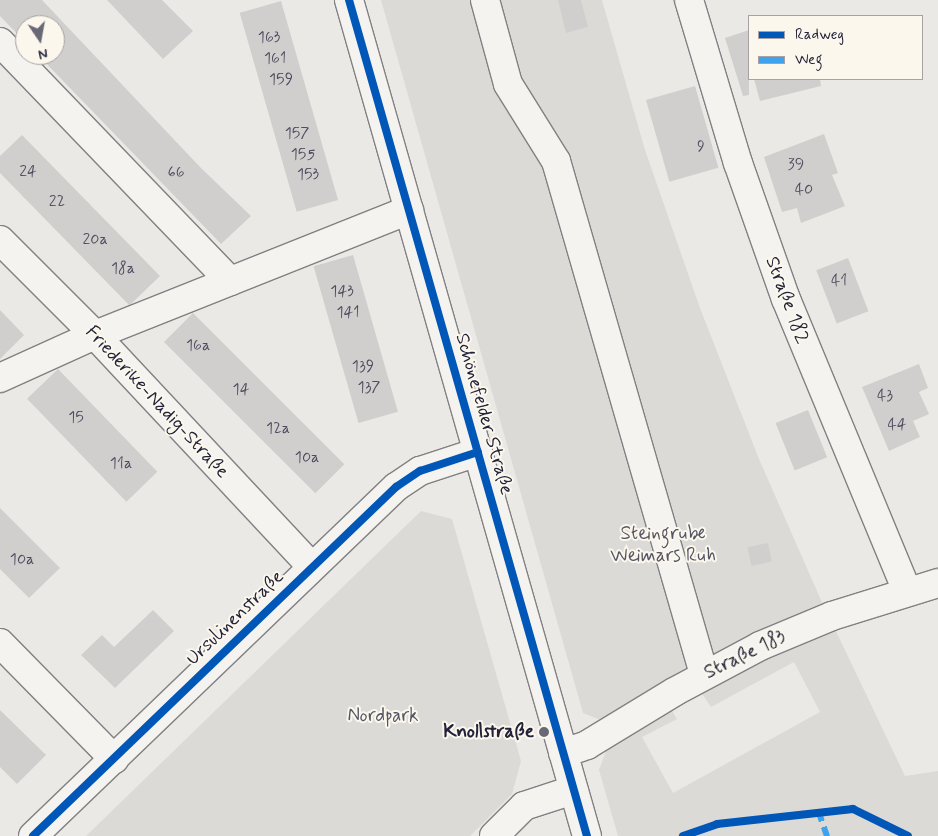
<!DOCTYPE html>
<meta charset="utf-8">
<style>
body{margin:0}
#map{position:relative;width:938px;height:836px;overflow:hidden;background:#ebe9e5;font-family:Mynerve,sans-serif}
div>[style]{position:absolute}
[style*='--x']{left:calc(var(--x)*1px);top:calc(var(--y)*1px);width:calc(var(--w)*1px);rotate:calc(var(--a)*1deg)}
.green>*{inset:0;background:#dcdad6}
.building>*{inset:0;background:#d1cfcd;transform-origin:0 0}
.roads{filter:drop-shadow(1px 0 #818083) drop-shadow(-1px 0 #818083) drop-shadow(0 1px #818083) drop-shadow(0 -1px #818083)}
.minor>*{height:28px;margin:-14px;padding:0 14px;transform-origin:14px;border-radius:14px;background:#f4f3ef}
.quiet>*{height:6px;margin-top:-3px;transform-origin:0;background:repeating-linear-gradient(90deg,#3ea2ec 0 12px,transparent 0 18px)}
.cycleway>*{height:8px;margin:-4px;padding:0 4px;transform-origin:4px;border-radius:4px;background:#0057b8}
.dots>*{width:14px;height:14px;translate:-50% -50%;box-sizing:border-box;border:2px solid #fbf7ec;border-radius:50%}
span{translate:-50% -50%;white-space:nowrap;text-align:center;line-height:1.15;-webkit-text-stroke:4px #fbf7ec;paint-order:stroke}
.number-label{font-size:16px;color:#4e4d60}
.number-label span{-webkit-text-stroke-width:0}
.street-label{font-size:19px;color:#22223b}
.park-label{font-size:19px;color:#565566}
.poi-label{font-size:19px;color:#22223b;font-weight:700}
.right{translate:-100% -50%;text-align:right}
.legend{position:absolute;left:748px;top:15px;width:175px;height:65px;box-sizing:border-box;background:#fbf7ec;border:1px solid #a4a2a5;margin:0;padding:6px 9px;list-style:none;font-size:15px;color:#22223b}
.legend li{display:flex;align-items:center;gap:10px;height:25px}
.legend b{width:25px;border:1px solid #a4a2a5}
.north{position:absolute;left:15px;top:15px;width:50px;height:50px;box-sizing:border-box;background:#fbf7ec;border:1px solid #a4a2a5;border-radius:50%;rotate:168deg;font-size:14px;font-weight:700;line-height:20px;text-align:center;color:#22223b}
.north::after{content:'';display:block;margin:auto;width:18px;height:22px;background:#686876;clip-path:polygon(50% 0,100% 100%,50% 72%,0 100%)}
</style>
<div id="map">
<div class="green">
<div style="clip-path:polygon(381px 0,602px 0,645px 150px,700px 308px,759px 459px,824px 607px,673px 677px,603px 721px,583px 713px)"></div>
<div style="clip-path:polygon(421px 511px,452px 519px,521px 761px,512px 794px,470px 836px,86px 836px)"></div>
<div style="clip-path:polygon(835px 629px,905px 776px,938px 771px,938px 836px,618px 836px,599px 770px,609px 743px,669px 706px,677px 719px,642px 737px,673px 793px,820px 712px,794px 662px,711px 707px,699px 689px,777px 650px)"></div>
</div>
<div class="building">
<div style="clip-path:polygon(0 0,42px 0,201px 168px,251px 216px,221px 244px,38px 55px,55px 55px,55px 25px,25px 25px,25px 42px,0 16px)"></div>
<div style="clip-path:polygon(107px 0,162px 0,193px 31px,163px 59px)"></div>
<div style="clip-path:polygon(558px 0,581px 0,588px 27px,566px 33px)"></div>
<div style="left:281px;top:1px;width:207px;height:43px;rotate:74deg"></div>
<div style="clip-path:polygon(749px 30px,749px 95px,743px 96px,725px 38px)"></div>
<div style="clip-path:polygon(754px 79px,820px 79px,821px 86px,760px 101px)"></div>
<div style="left:695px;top:86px;width:85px;height:51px;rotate:74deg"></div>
<div style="clip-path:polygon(824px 134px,838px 173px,832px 175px,845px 206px,801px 223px,797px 208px,782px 212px,764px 157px)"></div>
<div style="clip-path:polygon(22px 135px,160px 276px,132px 303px,129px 305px,0 173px,0 156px)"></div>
<div style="left:353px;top:255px;width:163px;height:41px;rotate:74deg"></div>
<div style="left:848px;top:258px;width:57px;height:34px;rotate:69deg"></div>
<div style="clip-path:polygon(0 310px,24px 335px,0 359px)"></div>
<div style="left:193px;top:313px;width:214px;height:41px;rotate:45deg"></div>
<div style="clip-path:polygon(919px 364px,928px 388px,919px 392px,929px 414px,913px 421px,920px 437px,889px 451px,862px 387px)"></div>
<div style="left:58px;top:369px;width:143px;height:43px;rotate:46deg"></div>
<div style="left:808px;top:410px;width:51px;height:35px;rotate:68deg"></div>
<div style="clip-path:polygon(0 508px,60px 568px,29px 598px,0 569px)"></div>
<div style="left:768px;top:543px;width:19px;height:21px;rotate:78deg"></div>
<div style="clip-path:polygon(153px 610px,174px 631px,115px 688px,81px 655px,102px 635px,114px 647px)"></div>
<div style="clip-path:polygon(0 710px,46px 755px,17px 784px,0 767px)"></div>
</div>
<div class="roads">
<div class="minor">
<div style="--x:349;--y:0;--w:869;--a:74.11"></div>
<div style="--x:485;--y:0;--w:87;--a:74.7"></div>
<div style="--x:508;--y:84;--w:91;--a:58.1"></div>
<div style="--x:556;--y:161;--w:534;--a:73.91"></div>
<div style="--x:689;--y:0;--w:170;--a:73.3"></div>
<div style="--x:738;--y:163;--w:144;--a:70.6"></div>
<div style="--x:786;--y:299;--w:316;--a:67.5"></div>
<div style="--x:0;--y:42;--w:332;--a:46.1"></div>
<div style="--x:0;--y:240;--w:134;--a:45"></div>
<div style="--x:95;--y:335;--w:316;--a:46.9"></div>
<div style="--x:0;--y:378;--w:104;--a:-24.4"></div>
<div style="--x:95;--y:335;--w:338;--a:-21.7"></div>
<div style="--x:0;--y:643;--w:163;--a:45.5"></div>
<div style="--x:563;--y:753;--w:25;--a:-18"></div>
<div style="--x:587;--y:745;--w:102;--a:-31.3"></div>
<div style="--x:674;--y:692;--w:98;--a:-28.1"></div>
<div style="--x:760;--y:646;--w:78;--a:-22.6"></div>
<div style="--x:832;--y:616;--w:111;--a:-17.3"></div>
<div style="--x:33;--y:836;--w:504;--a:-43.87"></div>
<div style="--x:396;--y:487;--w:29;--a:-34"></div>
<div style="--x:420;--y:471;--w:61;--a:-18.1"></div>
<div style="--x:494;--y:836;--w:42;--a:-45"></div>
<div style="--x:524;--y:806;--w:52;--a:-18.1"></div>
</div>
</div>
<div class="quiet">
<div style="--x:818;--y:810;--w:28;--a:71"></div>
</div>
<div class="cycleway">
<div style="--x:349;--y:0;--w:869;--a:74.11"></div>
<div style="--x:33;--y:836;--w:504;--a:-43.87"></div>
<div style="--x:396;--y:487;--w:29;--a:-34"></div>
<div style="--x:420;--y:471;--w:61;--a:-18.1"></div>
<div style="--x:683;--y:836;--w:36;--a:-19"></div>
<div style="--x:717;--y:824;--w:137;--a:-6.3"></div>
<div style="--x:853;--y:809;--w:61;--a:26.1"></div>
</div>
<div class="dots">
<div style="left:544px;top:732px;background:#686876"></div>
</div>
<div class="number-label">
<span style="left:269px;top:38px">163</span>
<span style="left:275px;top:59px">161</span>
<span style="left:281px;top:80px">159</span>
<span style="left:297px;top:134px">157</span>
<span style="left:701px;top:147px">9</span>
<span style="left:303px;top:155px">155</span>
<span style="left:796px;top:165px">39</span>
<span style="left:28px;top:172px">24</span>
<span style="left:176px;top:173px">66</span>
<span style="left:308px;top:175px">153</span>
<span style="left:804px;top:190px">40</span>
<span style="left:57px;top:202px">22</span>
<span style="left:95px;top:240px">20a</span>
<span style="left:123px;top:269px">18a</span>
<span style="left:839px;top:281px">41</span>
<span style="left:342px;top:292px">143</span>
<span style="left:348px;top:313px">141</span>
<span style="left:198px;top:346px">16a</span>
<span style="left:363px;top:367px">139</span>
<span style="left:369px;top:388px">137</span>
<span style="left:241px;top:390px">14</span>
<span style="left:885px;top:396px">43</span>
<span style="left:76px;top:418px">15</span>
<span style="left:897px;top:425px">44</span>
<span style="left:278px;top:429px">12a</span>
<span style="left:307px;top:458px">10a</span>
<span style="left:121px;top:464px">11a</span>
<span style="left:22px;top:560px">10a</span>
</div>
<div class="street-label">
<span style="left:787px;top:300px;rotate:69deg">Straße 182</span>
<span style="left:157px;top:402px;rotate:47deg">Friederike-Nadig-Straße</span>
<span style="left:484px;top:414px;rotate:74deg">Schönefelder Straße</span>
<span style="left:235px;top:618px;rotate:-44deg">Ursulinenstraße</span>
<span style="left:745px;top:655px;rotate:-26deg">Straße 183</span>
</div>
<div class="park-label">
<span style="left:663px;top:545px">Steingrube<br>Weimars Ruh</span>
<span style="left:383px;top:716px">Nordpark</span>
</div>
<div class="poi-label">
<span class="right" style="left:534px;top:732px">Knollstraße</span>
</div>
<ul class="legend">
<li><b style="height:6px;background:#0057b8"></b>Radweg</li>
<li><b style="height:6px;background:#3ea2ec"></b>Weg</li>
</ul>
<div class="north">N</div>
</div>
